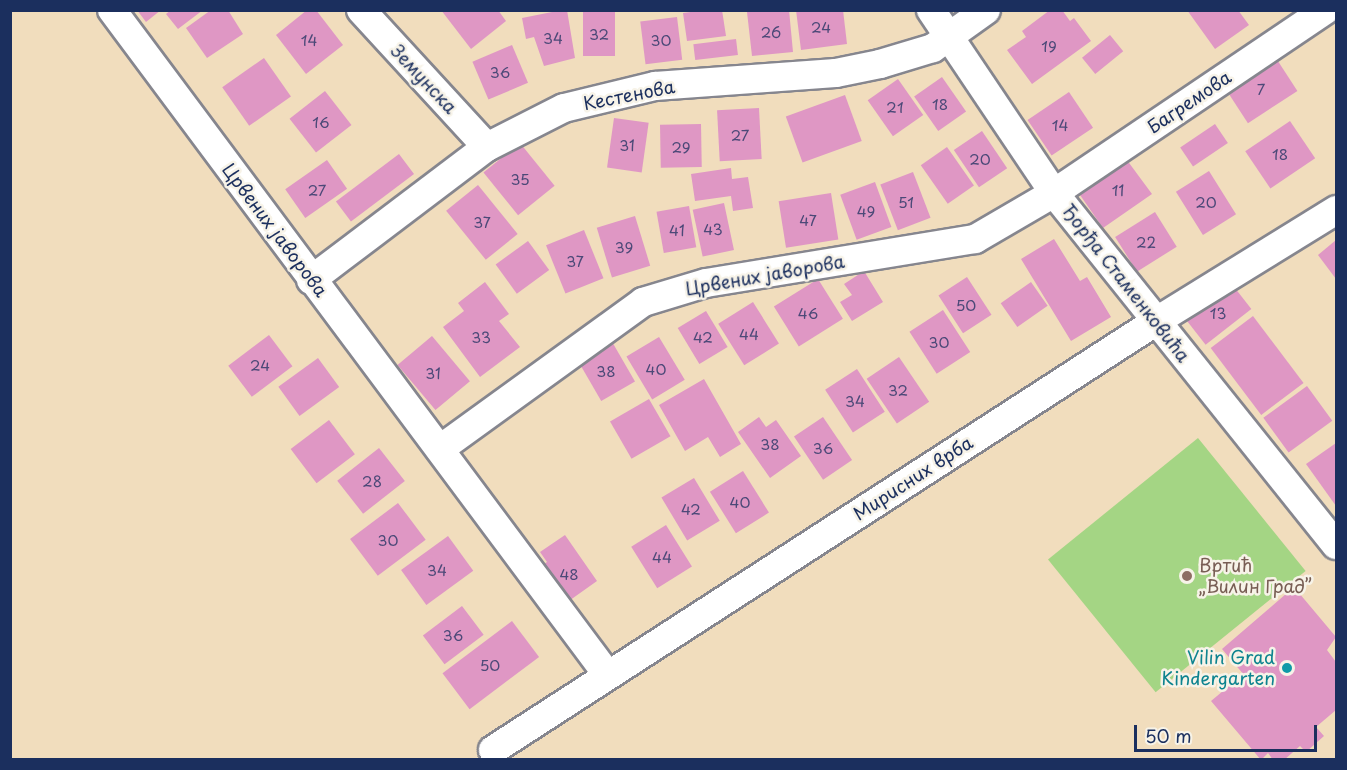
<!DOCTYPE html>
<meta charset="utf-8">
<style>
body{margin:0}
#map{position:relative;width:1347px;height:770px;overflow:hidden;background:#f1ddbd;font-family:"Playpen Sans",sans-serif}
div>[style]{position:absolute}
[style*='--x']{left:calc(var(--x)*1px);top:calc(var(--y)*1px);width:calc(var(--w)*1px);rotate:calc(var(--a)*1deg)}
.green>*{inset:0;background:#a4d584;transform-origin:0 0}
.building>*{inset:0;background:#df97c4;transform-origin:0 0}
.roads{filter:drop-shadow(2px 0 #86868e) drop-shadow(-2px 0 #86868e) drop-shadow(0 2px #86868e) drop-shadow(0 -2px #86868e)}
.minor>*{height:28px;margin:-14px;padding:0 14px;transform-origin:14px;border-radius:14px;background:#fff}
.dots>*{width:16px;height:16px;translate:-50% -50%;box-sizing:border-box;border:3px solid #f7f3e8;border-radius:50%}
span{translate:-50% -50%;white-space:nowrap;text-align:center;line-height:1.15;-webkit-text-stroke:5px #f7f3e8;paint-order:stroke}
.number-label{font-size:15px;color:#4c4978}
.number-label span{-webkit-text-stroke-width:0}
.street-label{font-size:18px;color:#1b2f5e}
.education-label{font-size:18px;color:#785e54}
.left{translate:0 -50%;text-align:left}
.culture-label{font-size:18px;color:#0d838f}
.right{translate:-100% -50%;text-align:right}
.frame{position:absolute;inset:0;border:12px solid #1b2f5e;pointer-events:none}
.scale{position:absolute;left:1134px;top:725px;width:183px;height:27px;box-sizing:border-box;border:3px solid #1b2f5e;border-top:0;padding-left:8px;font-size:18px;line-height:21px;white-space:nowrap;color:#1b2f5e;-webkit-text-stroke:4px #f7f3e8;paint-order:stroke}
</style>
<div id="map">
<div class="green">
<div style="left:1198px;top:438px;width:171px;height:193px;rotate:51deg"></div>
</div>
<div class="building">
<div style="clip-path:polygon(137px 10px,161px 10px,146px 22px)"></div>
<div style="clip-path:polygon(171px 10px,203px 10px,178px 29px,166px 14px)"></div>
<div style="clip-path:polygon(211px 10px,228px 10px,243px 34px,207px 58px,186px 28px)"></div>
<div style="clip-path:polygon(307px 10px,316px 10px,343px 45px,306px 74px,276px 35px)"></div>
<div style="clip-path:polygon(441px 10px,498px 10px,506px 21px,471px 49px)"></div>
<div style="clip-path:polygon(562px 10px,567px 10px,575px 58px,544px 66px,534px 37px,526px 39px,522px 18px)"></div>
<div style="clip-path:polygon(706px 10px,722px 10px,726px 36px,687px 41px,683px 13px)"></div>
<div style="clip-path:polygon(766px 10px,789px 10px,793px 52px,752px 56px,747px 12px)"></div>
<div style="clip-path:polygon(796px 10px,843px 10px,847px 44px,801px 50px)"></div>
<div style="clip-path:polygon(1050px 10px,1062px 10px,1070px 21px,1074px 18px,1091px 41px,1032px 84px,1007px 50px,1026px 37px,1022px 31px)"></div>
<div style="clip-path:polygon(1187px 10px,1238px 10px,1249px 25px,1215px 49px)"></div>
<div style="left:583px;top:12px;width:32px;height:44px"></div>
<div style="left:677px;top:17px;width:43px;height:37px;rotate:83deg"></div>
<div style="left:1110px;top:35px;width:21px;height:36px;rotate:51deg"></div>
<div style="left:736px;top:39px;width:16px;height:43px;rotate:83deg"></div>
<div style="left:512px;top:45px;width:41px;height:43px;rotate:67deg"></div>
<div style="left:1274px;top:55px;width:43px;height:59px;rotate:57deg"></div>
<div style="left:264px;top:58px;width:47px;height:51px;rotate:55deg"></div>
<div style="left:942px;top:77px;width:42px;height:34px;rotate:55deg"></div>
<div style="left:898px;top:79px;width:44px;height:37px;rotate:55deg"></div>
<div style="left:325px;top:91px;width:43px;height:45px;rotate:52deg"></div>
<div style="left:1069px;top:92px;width:43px;height:50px;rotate:56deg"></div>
<div style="left:845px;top:95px;width:49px;height:63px;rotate:70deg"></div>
<div style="left:759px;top:108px;width:51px;height:42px;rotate:87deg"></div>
<div style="left:614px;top:118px;width:35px;height:50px;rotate:8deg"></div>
<div style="left:1290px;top:121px;width:45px;height:54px;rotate:56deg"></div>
<div style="left:701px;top:124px;width:43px;height:41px;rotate:89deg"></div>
<div style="left:1215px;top:124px;width:23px;height:42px;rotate:56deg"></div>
<div style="left:982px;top:131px;width:45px;height:34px;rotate:56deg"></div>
<div style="left:520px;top:143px;width:55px;height:47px;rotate:51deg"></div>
<div style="left:947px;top:147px;width:47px;height:32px;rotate:55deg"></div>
<div style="clip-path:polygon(1121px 152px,1152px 194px,1103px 228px,1080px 195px,1092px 187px,1086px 177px)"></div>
<div style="left:399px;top:154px;width:25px;height:79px;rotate:53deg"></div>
<div style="left:327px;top:160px;width:35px;height:51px;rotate:55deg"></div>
<div style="clip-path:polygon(731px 168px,732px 179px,748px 177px,753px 208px,733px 211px,731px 196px,695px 201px,691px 174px)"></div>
<div style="left:1209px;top:171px;width:51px;height:39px;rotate:58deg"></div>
<div style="left:913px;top:172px;width:49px;height:35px;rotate:69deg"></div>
<div style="left:875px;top:182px;width:48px;height:37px;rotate:70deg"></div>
<div style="left:478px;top:185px;width:63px;height:41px;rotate:51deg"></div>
<div style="left:831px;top:193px;width:47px;height:53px;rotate:81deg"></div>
<div style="left:724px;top:203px;width:48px;height:32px;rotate:78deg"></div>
<div style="left:689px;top:206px;width:42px;height:33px;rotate:80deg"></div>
<div style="left:1155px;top:212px;width:41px;height:47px;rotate:58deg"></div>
<div style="left:635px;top:216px;width:52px;height:40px;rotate:73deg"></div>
<div style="left:584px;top:230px;width:52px;height:41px;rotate:68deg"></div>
<div style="clip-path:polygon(1054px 239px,1080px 281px,1087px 277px,1111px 317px,1071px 341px,1021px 259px)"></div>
<div style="clip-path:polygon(1336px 240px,1336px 279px,1318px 255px)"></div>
<div style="left:528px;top:241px;width:36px;height:40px;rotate:54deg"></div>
<div style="clip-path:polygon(864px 271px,883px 302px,852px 321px,840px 302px,852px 295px,844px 284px)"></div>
<div style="left:967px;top:277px;width:45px;height:34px;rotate:57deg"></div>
<div style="left:818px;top:279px;width:47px;height:52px;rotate:58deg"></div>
<div style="clip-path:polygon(485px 282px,509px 314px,499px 321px,520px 347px,480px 377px,443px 327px,464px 311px,458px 303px)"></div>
<div style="left:1031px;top:282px;width:29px;height:37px;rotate:55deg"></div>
<div style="left:1231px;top:283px;width:33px;height:58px;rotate:52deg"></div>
<div style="left:753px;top:302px;width:49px;height:41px;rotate:58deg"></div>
<div style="left:943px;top:310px;width:50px;height:40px;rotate:57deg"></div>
<div style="left:706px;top:311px;width:42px;height:33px;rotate:59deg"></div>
<div style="left:1253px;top:316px;width:84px;height:53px;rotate:53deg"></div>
<div style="left:269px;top:335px;width:39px;height:51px;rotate:53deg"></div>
<div style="left:432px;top:336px;width:59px;height:45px;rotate:50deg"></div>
<div style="left:659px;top:337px;width:50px;height:38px;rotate:59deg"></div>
<div style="left:611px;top:340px;width:48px;height:39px;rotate:60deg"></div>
<div style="left:899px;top:357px;width:54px;height:39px;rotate:56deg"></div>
<div style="left:318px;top:358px;width:36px;height:49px;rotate:54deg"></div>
<div style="left:857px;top:369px;width:51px;height:38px;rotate:57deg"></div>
<div style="clip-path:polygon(704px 379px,741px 444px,720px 457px,708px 437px,685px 451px,659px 405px)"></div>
<div style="left:1307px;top:386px;width:43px;height:54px;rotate:54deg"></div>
<div style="left:649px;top:399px;width:43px;height:45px;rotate:60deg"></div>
<div style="clip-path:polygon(759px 417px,766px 427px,776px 420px,801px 456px,770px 478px,738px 432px)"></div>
<div style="left:823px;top:417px;width:52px;height:35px;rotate:56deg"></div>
<div style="left:329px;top:420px;width:43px;height:48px;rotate:53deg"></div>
<div style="clip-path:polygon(1336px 443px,1336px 506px,1306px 464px)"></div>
<div style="left:379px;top:448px;width:42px;height:53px;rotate:52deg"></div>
<div style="left:743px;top:471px;width:49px;height:39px;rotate:58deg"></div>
<div style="left:694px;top:478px;width:50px;height:38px;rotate:59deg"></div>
<div style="left:398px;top:503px;width:46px;height:60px;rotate:53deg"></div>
<div style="left:666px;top:525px;width:49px;height:41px;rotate:58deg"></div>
<div style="clip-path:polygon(565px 535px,597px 581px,566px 603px,540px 567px,547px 562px,540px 552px)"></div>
<div style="left:448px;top:536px;width:43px;height:58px;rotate:54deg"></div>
<div style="clip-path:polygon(1294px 587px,1336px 637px,1327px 650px,1336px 662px,1336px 710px,1316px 727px,1324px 736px,1306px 752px,1300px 746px,1284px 760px,1273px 760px,1268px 753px,1261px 760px,1211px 701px,1241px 676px,1250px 682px,1222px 649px)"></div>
<div style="left:462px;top:606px;width:36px;height:49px;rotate:53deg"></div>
<div style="left:512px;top:621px;width:45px;height:87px;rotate:53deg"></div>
</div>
<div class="roads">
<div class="minor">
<div style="--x:112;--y:10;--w:828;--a:53.3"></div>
<div style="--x:361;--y:10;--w:186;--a:47.4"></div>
<div style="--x:931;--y:10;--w:220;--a:56.1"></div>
<div style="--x:1054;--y:193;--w:451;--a:51.3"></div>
<div style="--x:311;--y:280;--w:221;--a:-37.1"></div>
<div style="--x:487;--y:147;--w:86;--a:-26.9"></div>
<div style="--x:564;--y:108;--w:94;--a:-13.6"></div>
<div style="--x:655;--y:86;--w:181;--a:-4.1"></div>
<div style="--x:836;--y:73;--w:45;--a:-11.6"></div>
<div style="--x:880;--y:64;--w:55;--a:-16.8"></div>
<div style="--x:933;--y:48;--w:65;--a:-35.6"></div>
<div style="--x:440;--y:449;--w:251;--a:-35.9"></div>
<div style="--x:643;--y:302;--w:66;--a:-16.8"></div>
<div style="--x:706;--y:283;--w:273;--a:-9.3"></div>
<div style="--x:975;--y:239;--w:91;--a:-30.2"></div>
<div style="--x:1054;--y:193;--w:327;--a:-34"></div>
<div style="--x:493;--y:750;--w:788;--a:-32.88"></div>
<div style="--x:1155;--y:322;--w:213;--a:-31.7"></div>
</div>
</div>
<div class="dots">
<div style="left:1187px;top:576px;background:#8d6e63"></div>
<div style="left:1287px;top:668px;background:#0f9aa8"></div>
</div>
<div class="number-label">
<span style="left:821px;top:27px">24</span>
<span style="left:771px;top:32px">26</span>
<span style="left:599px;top:34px">32</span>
<span style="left:553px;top:38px">34</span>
<span style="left:309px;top:40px">14</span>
<span style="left:661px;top:40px">30</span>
<span style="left:1049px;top:46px">19</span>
<span style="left:500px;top:72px">36</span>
<span style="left:1261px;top:89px">7</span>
<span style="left:940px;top:104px">18</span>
<span style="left:895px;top:107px">21</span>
<span style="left:321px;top:122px">16</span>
<span style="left:1060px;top:125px">14</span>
<span style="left:740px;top:135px">27</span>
<span style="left:627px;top:145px">31</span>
<span style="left:681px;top:147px">29</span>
<span style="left:1280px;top:154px">18</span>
<span style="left:980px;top:159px">20</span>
<span style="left:520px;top:179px">35</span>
<span style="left:317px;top:190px">27</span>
<span style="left:1118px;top:190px">11</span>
<span style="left:906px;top:202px">51</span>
<span style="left:1206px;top:202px">20</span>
<span style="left:866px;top:211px">49</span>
<span style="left:808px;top:220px">47</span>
<span style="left:482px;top:222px">37</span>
<span style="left:713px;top:229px">43</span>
<span style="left:677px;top:230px">41</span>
<span style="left:1146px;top:242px">22</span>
<span style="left:624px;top:247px">39</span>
<span style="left:575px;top:261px">37</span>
<span style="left:966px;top:305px">50</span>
<span style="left:808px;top:313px">46</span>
<span style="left:1218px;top:313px">13</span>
<span style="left:749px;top:334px">44</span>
<span style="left:481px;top:337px">33</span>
<span style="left:703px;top:337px">42</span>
<span style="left:939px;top:342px">30</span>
<span style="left:260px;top:365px">24</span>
<span style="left:656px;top:369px">40</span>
<span style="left:606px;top:371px">38</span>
<span style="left:433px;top:373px">31</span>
<span style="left:898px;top:390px">32</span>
<span style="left:855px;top:401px">34</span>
<span style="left:770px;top:444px">38</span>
<span style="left:823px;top:448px">36</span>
<span style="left:372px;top:481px">28</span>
<span style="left:740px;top:502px">40</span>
<span style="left:691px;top:509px">42</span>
<span style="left:388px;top:540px">30</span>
<span style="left:662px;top:557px">44</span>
<span style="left:437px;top:570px">34</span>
<span style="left:569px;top:574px">48</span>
<span style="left:453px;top:635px">36</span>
<span style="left:490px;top:665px">50</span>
</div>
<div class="street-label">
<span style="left:424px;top:79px;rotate:47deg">Земунска</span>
<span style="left:629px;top:95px;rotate:-11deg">Кестенова</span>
<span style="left:1189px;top:102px;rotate:-34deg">Багремова</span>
<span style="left:275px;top:230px;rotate:53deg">Црвених јаворова</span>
<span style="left:765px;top:275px;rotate:-10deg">Црвених јаворова</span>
<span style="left:1126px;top:283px;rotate:52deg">Ђорђа Стаменковића</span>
<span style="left:913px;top:478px;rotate:-33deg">Мирисних врба</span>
</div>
<div class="education-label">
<span class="left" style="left:1199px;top:576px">Вртић<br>„Вилин Град”</span>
</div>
<div class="culture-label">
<span class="right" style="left:1275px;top:668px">Vilin Grad<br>Kindergarten</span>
</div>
<div class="frame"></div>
<div class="scale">50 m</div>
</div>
